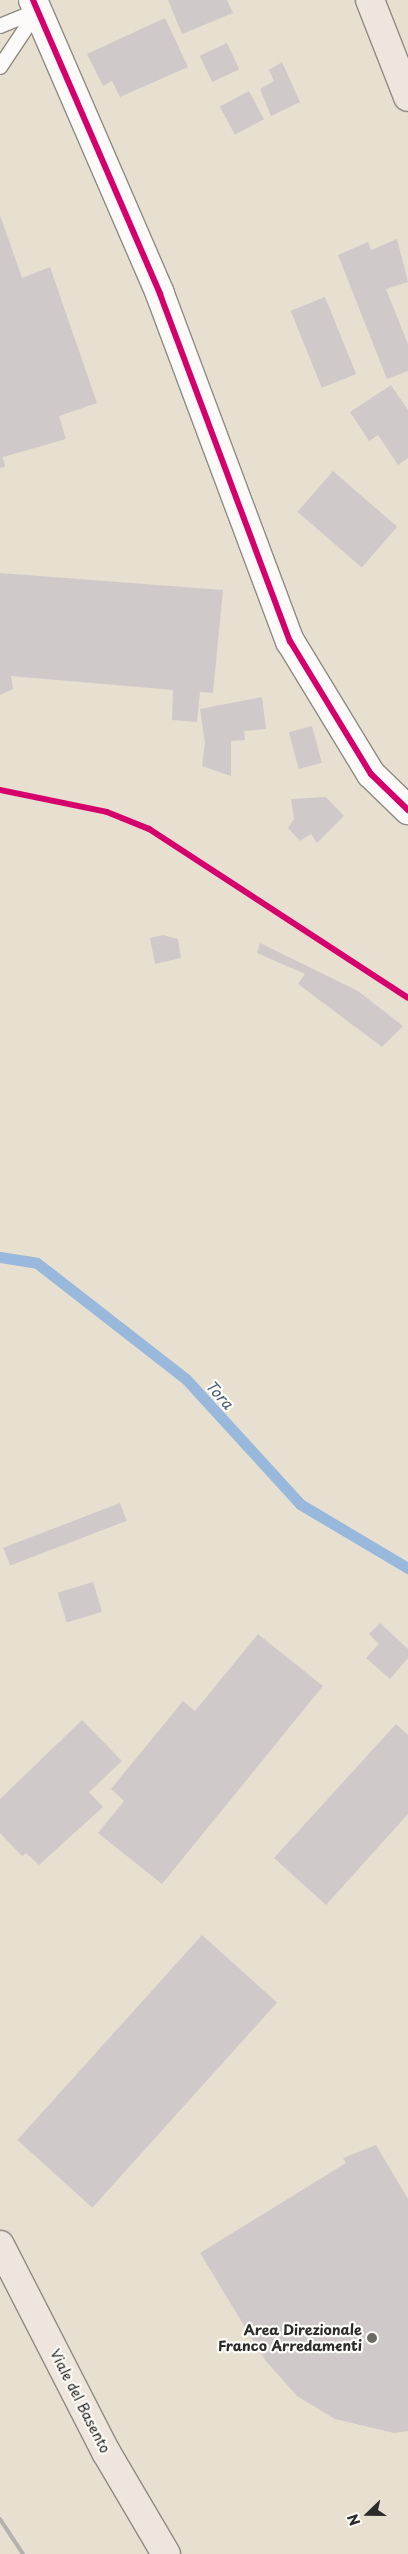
<!DOCTYPE html>
<style>
body{margin:0}
#map{position:relative;width:408px;height:2554px;overflow:hidden;background:#e7dfd0;font-family:"Playpen Sans",sans-serif}
div>[style]{position:absolute}
[style*='--x']{left:calc(var(--x)*1px);top:calc(var(--y)*1px);width:calc(var(--w)*1px);rotate:calc(var(--a)*1deg)}
.stream>*{height:11px;margin:-5.5px;padding:0 5.5px;transform-origin:5.5px;border-radius:5.5px;background:#98b8dc}
.building>*{inset:0;background:#d0c9ca;transform-origin:0 0}
.roads{filter:drop-shadow(1px 0 #8f8b83) drop-shadow(-1px 0 #8f8b83) drop-shadow(0 1px #8f8b83) drop-shadow(0 -1px #8f8b83)}
.lane>*{height:14px;margin:-7px;padding:0 7px;transform-origin:7px;border-radius:7px;background:#fbfaf8}
.street>*{height:28px;margin:-14px;padding:0 14px;transform-origin:14px;border-radius:14px;background:#fbfaf8}
.primary>*{height:28px;margin:-14px;padding:0 14px;transform-origin:14px;border-radius:14px;background:#eee5dd}
.highway>*{height:28px;margin:-14px;padding:0 14px;transform-origin:14px;border-radius:14px;background:#eee5dd}
.rail>*{height:4px;margin:-2px;padding:0 2px;transform-origin:2px;border-radius:2px;background:#b3b2b0}
.cycleway>*{height:6px;margin:-3px;padding:0 3px;transform-origin:3px;border-radius:3px;background:#d6006c}
.dots>*{width:14px;height:14px;translate:-50% -50%;box-sizing:border-box;border:2px solid #fdfcf7;border-radius:50%}
span{translate:-50% -50%;white-space:nowrap;text-align:center;line-height:1.15;-webkit-text-stroke:4.5px #fdfcf7;paint-order:stroke}
.poi-label{font-size:14px;color:#2b2b2b;font-weight:700}
.right{translate:-100% -50%;text-align:right}
.street-label{font-size:14px;color:#2b2b2b}
.water-label{font-size:15px;color:#495d74;font-style:italic}
.north{position:absolute;left:343px;top:2489px;width:50px;height:50px;-webkit-text-stroke:4px #fdfcf7;paint-order:stroke;rotate:248deg;font-size:14px;font-weight:700;line-height:20px;text-align:center;color:#2b2b2b}
.north::after{content:'';display:block;margin:auto;width:18px;height:22px;background:#2b2b2b;clip-path:polygon(50% 0,100% 100%,50% 72%,0 100%)}
</style>
<div id="map">
<div class="stream">
<div style="--x:0;--y:1257;--w:37;--a:9"></div>
<div style="--x:37;--y:1263;--w:189;--a:37.9"></div>
<div style="--x:186;--y:1379;--w:169;--a:47.6"></div>
<div style="--x:300;--y:1504;--w:126;--a:30.7"></div>
</div>
<div class="building">
<div style="clip-path:polygon(168px 0,227px 0,233px 13px,182px 34px)"></div>
<div style="clip-path:polygon(165px 18px,188px 67px,120px 97px,112px 81px,103px 86px,87px 54px)"></div>
<div style="left:227px;top:43px;width:29px;height:30px;rotate:65deg"></div>
<div style="clip-path:polygon(282px 62px,300px 102px,271px 116px,260px 89px,274px 81px,269px 70px)"></div>
<div style="left:249px;top:91px;width:32px;height:33px;rotate:62deg"></div>
<div style="clip-path:polygon(0 215px,22px 278px,50px 267px,97px 403px,59px 416px,66px 439px,3px 457px,5px 467px,0 468px)"></div>
<div style="clip-path:polygon(397px 239px,408px 282px,386px 289px,408px 344px,408px 371px,387px 379px,338px 255px,368px 242px,371px 250px)"></div>
<div style="left:325px;top:297px;width:83px;height:37px;rotate:68deg"></div>
<div style="clip-path:polygon(391px 385px,408px 410px,408px 458px,398px 465px,378px 435px,369px 441px,350px 412px)"></div>
<div style="left:333px;top:471px;width:85px;height:54px;rotate:41deg"></div>
<div style="clip-path:polygon(0 573px,223px 590px,213px 693px,200px 692px,197px 722px,172px 720px,173px 690px,11px 676px,13px 689px,0 695px)"></div>
<div style="clip-path:polygon(262px 697px,266px 729px,244px 731px,245px 740px,231px 741px,231px 776px,202px 766px,205px 743px,200px 709px)"></div>
<div style="left:312px;top:726px;width:38px;height:24px;rotate:75deg"></div>
<div style="clip-path:polygon(326px 797px,344px 816px,317px 843px,311px 834px,300px 841px,288px 828px,294px 819px,291px 799px)"></div>
<div style="clip-path:polygon(163px 935px,178px 939px,181px 958px,155px 964px,150px 938px)"></div>
<div style="clip-path:polygon(260px 943px,358px 991px,403px 1026px,382px 1047px,298px 984px,305px 974px,257px 953px)"></div>
<div style="left:120px;top:1503px;width:19px;height:125px;rotate:69deg"></div>
<div style="left:93px;top:1582px;width:31px;height:37px;rotate:73deg"></div>
<div style="clip-path:polygon(380px 1623px,408px 1649px,408px 1658px,390px 1679px,366px 1658px,379px 1644px,369px 1634px)"></div>
<div style="clip-path:polygon(258px 1634px,323px 1686px,162px 1884px,98px 1833px,124px 1801px,111px 1789px,183px 1701px,195px 1711px)"></div>
<div style="clip-path:polygon(82px 1720px,122px 1761px,89px 1792px,103px 1807px,39px 1865px,26px 1853px,22px 1856px,0 1833px,0 1799px)"></div>
<div style="clip-path:polygon(396px 1724px,408px 1735px,408px 1814px,326px 1905px,274px 1858px)"></div>
<div style="left:202px;top:1935px;width:101px;height:276px;rotate:42deg"></div>
<div style="clip-path:polygon(376px 2145px,408px 2199px,408px 2431px,394px 2433px,335px 2419px,297px 2396px,265px 2360px,200px 2253px,346px 2163px,343px 2158px)"></div>
</div>
<div class="roads">
<div class="lane">
<div style="--x:0;--y:26;--w:42;--a:-22.3"></div>
<div style="--x:0;--y:67;--w:69;--a:-56.3"></div>
</div>
<div class="street">
<div style="--x:33;--y:0;--w:320;--a:66.6"></div>
<div style="--x:160;--y:294;--w:371;--a:69.5"></div>
<div style="--x:290;--y:641;--w:156;--a:58.7"></div>
<div style="--x:371;--y:774;--w:52;--a:44.2"></div>
</div>
<div class="primary">
<div style="--x:0;--y:2245;--w:233;--a:62.9"></div>
<div style="--x:106;--y:2452;--w:118;--a:59.5"></div>
</div>
<div class="highway">
<div style="--x:370;--y:0;--w:104;--a:68.6"></div>
</div>
</div>
<div class="rail">
<div style="--x:0;--y:2519;--w:42;--a:56.7"></div>
</div>
<div class="cycleway">
<div style="--x:33;--y:0;--w:320;--a:66.6"></div>
<div style="--x:160;--y:294;--w:371;--a:69.5"></div>
<div style="--x:290;--y:641;--w:156;--a:58.7"></div>
<div style="--x:371;--y:774;--w:52;--a:44.2"></div>
<div style="--x:0;--y:790;--w:109;--a:11.6"></div>
<div style="--x:107;--y:812;--w:45;--a:22"></div>
<div style="--x:149;--y:829;--w:309;--a:33.1"></div>
</div>
<div class="dots">
<div style="left:372px;top:2338px;background:#6d6a65"></div>
</div>
<div class="poi-label">
<span class="right" style="left:362px;top:2338px">Area Direzionale<br>Franco Arredamenti</span>
</div>
<div class="street-label">
<span style="left:80px;top:2401px;rotate:63deg">Viale del Basento</span>
</div>
<div class="water-label">
<span style="left:220px;top:1394px;rotate:48deg">Tora</span>
</div>
<div class="north">N</div>
</div>
